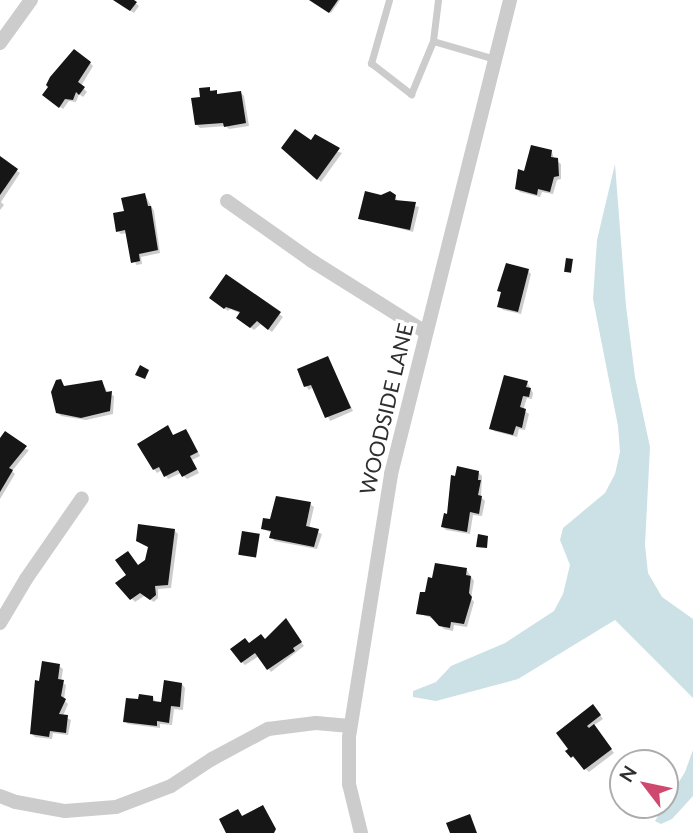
<!DOCTYPE html>
<style>
body{margin:0}
#map{position:relative;width:693px;height:833px;overflow:hidden;background:#fff;font-family:Lato,sans-serif}
div>[style]{position:absolute}
[style*='--x']{left:calc(var(--x)*1px);top:calc(var(--y)*1px);width:calc(var(--w)*1px);rotate:calc(var(--a)*1deg)}
.water>*{inset:0;background:#cbe1e6}
.shadow>*{inset:0;background:#0003}
.building>*{inset:0;background:#161616;transform-origin:0 0}
.lane>*{height:7px;margin:-3.5px;padding:0 3.5px;transform-origin:3.5px;border-radius:3.5px;background:#ccc}
.street>*{height:14px;margin:-7px;padding:0 7px;transform-origin:7px;border-radius:7px;background:#ccc}
span{translate:-50% -50%;white-space:nowrap;text-align:center;line-height:1.15;-webkit-text-stroke:7px #fff;paint-order:stroke}
.street-label{font-size:21px;color:#2f2f2f}
.north{position:absolute;left:609px;top:749px;width:70px;height:70px;box-sizing:border-box;background:#fff;border:2px solid #acacac;border-radius:50%;rotate:302deg;font-size:19px;font-weight:700;line-height:28px;text-align:center;color:#2f2f2f}
.north::after{content:'';display:block;margin:auto;width:24px;height:32px;background:#cf496f;clip-path:polygon(50% 0,100% 100%,50% 72%,0 100%)}
</style>
<div id="map">
<div class="water">
<div style="clip-path:polygon(615px 164px,626px 306px,635px 377px,650px 447px,645px 545px,648px 573px,662px 597px,693px 619px,693px 698px,615px 620px,518px 679px,436px 701px,413px 697px,413px 691px,436px 682px,451px 666px,505px 643px,554px 611px,563px 594px,570px 565px,560px 540px,563px 528px,605px 493px,615px 474px,620px 452px,618px 426px,593px 299px,597px 240px)"></div>
<div style="clip-path:polygon(693px 750px,693px 796px,672px 819px,661px 824px,655px 821px,685px 772px)"></div>
</div>
<div class="shadow">
<div style="clip-path:polygon(114px 0,131px 0,139px 6px,134px 13px)"></div>
<div style="clip-path:polygon(311px 0,340px 0,331px 13px)"></div>
<div style="clip-path:polygon(90px 63px,93px 66px,81px 86px,87px 92px,83px 97px,79px 94px,76px 102px,69px 101px,63px 109px,48px 98px,50px 87px)"></div>
<div style="clip-path:polygon(209px 89px,220px 96px,241px 93px,244px 96px,249px 126px,229px 129px,226px 126px,200px 128px,197px 125px,202px 98px)"></div>
<div style="clip-path:polygon(311px 143px,342px 153px,321px 182px,283px 148px)"></div>
<div style="clip-path:polygon(552px 152px,554px 159px,561px 164px,561px 179px,557px 180px,553px 194px,542px 192px,540px 197px,520px 192px,517px 189px,525px 173px)"></div>
<div style="clip-path:polygon(0 159px,20px 173px,1px 202px,4px 205px,0 210px)"></div>
<div style="clip-path:polygon(145px 195px,154px 211px,160px 253px,141px 257px,142px 264px,136px 265px,127px 233px,121px 234px,118px 231px,126px 213px)"></div>
<div style="clip-path:polygon(395px 196px,398px 202px,419px 207px,413px 232px,360px 218px,381px 197px)"></div>
<div style="clip-path:polygon(528px 271px,531px 274px,521px 314px,503px 310px,499px 306px,503px 294px,499px 290px)"></div>
<div style="clip-path:polygon(215px 301px,279px 314px,283px 317px,272px 332px,261px 324px,254px 330px,242px 321px,242px 314px,230px 309px,228px 311px)"></div>
<div style="clip-path:polygon(328px 358px,353px 411px,330px 421px,314px 387px,309px 390px,306px 386px)"></div>
<div style="clip-path:polygon(57px 382px,67px 388px,102px 382px,108px 393px,114px 396px,113px 414px,86px 420px,61px 416px,57px 412px)"></div>
<div style="clip-path:polygon(527px 382px,533px 393px,532px 399px,527px 398px,523px 410px,529px 414px,525px 430px,519px 429px,517px 437px,494px 431px,491px 428px)"></div>
<div style="clip-path:polygon(168px 428px,174px 437px,186px 431px,189px 434px,200px 456px,192px 460px,199px 473px,187px 479px,181px 473px,168px 479px,162px 470px,157px 473px,154px 469px)"></div>
<div style="clip-path:polygon(0 441px,29px 450px,12px 471px,15px 474px,0 499px)"></div>
<div style="clip-path:polygon(478px 472px,482px 476px,481px 497px,485px 501px,482px 516px,473px 515px,470px 534px,446px 530px,443px 527px,449px 516px)"></div>
<div style="clip-path:polygon(310px 504px,314px 507px,309px 529px,322px 534px,317px 549px,274px 541px,272px 533px,263px 529px,272px 521px)"></div>
<div style="clip-path:polygon(175px 531px,178px 534px,171px 588px,158px 589px,158px 598px,154px 602px,144px 596px,135px 602px,118px 584px,147px 561px,150px 548px,138px 541px)"></div>
<div style="clip-path:polygon(466px 569px,474px 581px,471px 598px,474px 602px,467px 627px,454px 625px,453px 631px,444px 629px,434px 619px,418px 613px,427px 594px)"></div>
<div style="clip-path:polygon(285px 621px,304px 646px,271px 672px,259px 656px,245px 665px,242px 662px,249px 645px,266px 641px)"></div>
<div style="clip-path:polygon(59px 666px,63px 669px,61px 682px,66px 685px,64px 700px,68px 704px,63px 716px,71px 720px,68px 735px,53px 733px,52px 739px,35px 737px,31px 733px)"></div>
<div style="clip-path:polygon(182px 684px,185px 688px,183px 710px,174px 709px,172px 725px,160px 724px,160px 728px,128px 724px,125px 721px,139px 701px,153px 697px,156px 703px,163px 704px)"></div>
<div style="clip-path:polygon(596px 709px,603px 719px,593px 726px,614px 753px,589px 772px,567px 752px)"></div>
</div>
<div class="building">
<div style="clip-path:polygon(113px 0,134px 0,137px 2px,130px 11px)"></div>
<div style="clip-path:polygon(309px 0,338px 0,329px 13px)"></div>
<div style="clip-path:polygon(74px 49px,91px 62px,78px 82px,85px 87px,79px 95px,76px 92px,73px 100px,65px 99px,59px 108px,42px 95px,48px 87px,46px 85px,50px 77px)"></div>
<div style="clip-path:polygon(210px 87px,210px 91px,217px 90px,217px 94px,241px 91px,246px 123px,224px 127px,223px 123px,195px 125px,191px 98px,200px 97px,199px 88px)"></div>
<div style="clip-path:polygon(295px 129px,311px 140px,315px 134px,340px 148px,317px 180px,281px 148px)"></div>
<div style="clip-path:polygon(531px 145px,552px 150px,551px 157px,558px 158px,559px 176px,554px 177px,550px 192px,538px 189px,537px 195px,515px 189px,518px 169px,524px 171px)"></div>
<div style="clip-path:polygon(0 156px,18px 169px,0 195px)"></div>
<div style="clip-path:polygon(365px 191px,381px 195px,390px 191px,396px 195px,395px 200px,416px 202px,410px 230px,358px 219px)"></div>
<div style="clip-path:polygon(145px 193px,148px 206px,151px 206px,158px 250px,139px 254px,140px 261px,131px 263px,125px 230px,116px 232px,113px 213px,124px 211px,121px 198px)"></div>
<div style="left:566px;top:258px;width:7px;height:14px;rotate:8deg"></div>
<div style="clip-path:polygon(506px 263px,529px 269px,518px 312px,497px 307px,501px 292px,497px 291px)"></div>
<div style="clip-path:polygon(226px 274px,281px 312px,268px 330px,257px 321px,250px 328px,236px 318px,240px 312px,226px 307px,224px 309px,209px 298px)"></div>
<div style="clip-path:polygon(328px 356px,351px 408px,325px 418px,311px 385px,304px 387px,297px 369px)"></div>
<div style="clip-path:polygon(140px 365px,149px 370px,145px 379px,135px 375px)"></div>
<div style="clip-path:polygon(504px 375px,528px 381px,526px 387px,531px 388px,529px 397px,523px 396px,520px 407px,526px 409px,522px 428px,516px 426px,513px 435px,489px 429px)"></div>
<div style="clip-path:polygon(61px 379px,64px 386px,102px 380px,106px 392px,112px 391px,110px 411px,81px 418px,56px 413px,51px 392px,56px 380px)"></div>
<div style="clip-path:polygon(168px 425px,173px 435px,186px 429px,198px 452px,190px 456px,197px 469px,182px 477px,178px 470px,164px 477px,159px 467px,153px 470px,137px 444px)"></div>
<div style="clip-path:polygon(5px 431px,27px 446px,9px 468px,13px 470px,0 492px,0 438px)"></div>
<div style="clip-path:polygon(457px 466px,479px 471px,478px 480px,481px 480px,478px 495px,482px 496px,479px 514px,470px 512px,467px 532px,441px 527px,444px 513px,447px 514px,451px 475px,455px 476px)"></div>
<div style="clip-path:polygon(276px 496px,311px 502px,306px 526px,319px 529px,314px 547px,269px 538px,271px 531px,261px 529px,263px 518px,270px 519px)"></div>
<div style="clip-path:polygon(138px 524px,175px 529px,168px 585px,155px 586px,156px 595px,150px 600px,140px 593px,130px 600px,115px 583px,126px 575px,115px 560px,128px 551px,138px 565px,145px 560px,148px 547px,136px 541px)"></div>
<div style="left:242px;top:531px;width:18px;height:24px;rotate:9deg"></div>
<div style="clip-path:polygon(478px 534px,488px 536px,487px 548px,476px 547px)"></div>
<div style="clip-path:polygon(435px 563px,467px 568px,466px 575px,471px 576px,469px 593px,472px 597px,464px 624px,451px 622px,450px 628px,439px 626px,430px 616px,416px 614px,420px 592px,425px 592px,428px 577px,432px 578px)"></div>
<div style="clip-path:polygon(286px 618px,302px 642px,293px 648px,295px 651px,267px 670px,255px 653px,241px 663px,230px 649px,245px 638px,249px 643px,261px 634px,265px 639px)"></div>
<div style="clip-path:polygon(42px 661px,60px 664px,58px 679px,64px 680px,61px 696px,66px 699px,59px 714px,68px 715px,66px 733px,50px 731px,49px 737px,30px 734px,35px 680px,39px 681px)"></div>
<div style="clip-path:polygon(164px 680px,182px 683px,180px 707px,171px 706px,169px 723px,157px 721px,157px 726px,123px 722px,126px 698px,138px 699px,139px 694px,153px 696px,153px 701px,161px 702px)"></div>
<div style="clip-path:polygon(593px 704px,601px 715px,587px 726px,589px 728px,594px 724px,612px 749px,584px 770px,573px 756px,571px 758px,565px 751px,568px 749px,556px 733px)"></div>
<div style="clip-path:polygon(263px 805px,276px 829px,274px 833px,226px 833px,219px 819px,238px 809px,242px 816px)"></div>
<div style="clip-path:polygon(470px 814px,477px 833px,450px 833px,446px 823px)"></div>
</div>
<div class="lane">
<div style="--x:389;--y:0;--w:66;--a:105.9"></div>
<div style="--x:371;--y:63;--w:51;--a:37.8"></div>
<div style="--x:411;--y:94;--w:57;--a:-67.5"></div>
<div style="--x:438;--y:0;--w:41;--a:97"></div>
<div style="--x:433;--y:41;--w:65;--a:16.2"></div>
</div>
<div class="street">
<div style="--x:0;--y:43;--w:53;--a:-54.2"></div>
<div style="--x:227;--y:201;--w:104;--a:35.2"></div>
<div style="--x:312;--y:261;--w:133;--a:32.1"></div>
<div style="--x:0;--y:623;--w:51;--a:-59.4"></div>
<div style="--x:26;--y:579;--w:98;--a:-55.3"></div>
<div style="--x:0;--y:796;--w:17;--a:21"></div>
<div style="--x:16;--y:802;--w:50;--a:10.4"></div>
<div style="--x:65;--y:811;--w:51;--a:-4.5"></div>
<div style="--x:116;--y:807;--w:59;--a:-20.9"></div>
<div style="--x:171;--y:786;--w:49;--a:-33.4"></div>
<div style="--x:212;--y:759;--w:64;--a:-28.2"></div>
<div style="--x:268;--y:729;--w:48;--a:-7.1"></div>
<div style="--x:316;--y:723;--w:34;--a:5"></div>
<div style="--x:361;--y:833;--w:50;--a:-103.8"></div>
<div style="--x:349;--y:784;--w:47;--a:-90"></div>
<div style="--x:349;--y:737;--w:266;--a:-80.9"></div>
<div style="--x:391;--y:474;--w:489;--a:-75.9"></div>
</div>
<div class="street-label">
<span style="left:386px;top:409px;rotate:-77deg">WOODSIDE LANE</span>
</div>
<div class="north">N</div>
</div>
